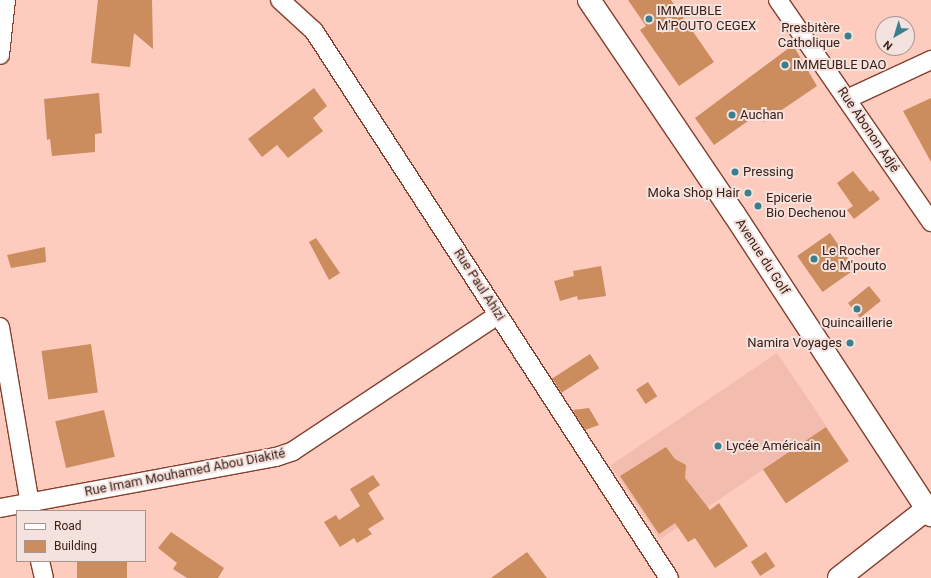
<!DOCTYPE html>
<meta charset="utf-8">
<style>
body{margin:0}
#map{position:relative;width:931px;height:578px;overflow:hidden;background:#fdccbe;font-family:Roboto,sans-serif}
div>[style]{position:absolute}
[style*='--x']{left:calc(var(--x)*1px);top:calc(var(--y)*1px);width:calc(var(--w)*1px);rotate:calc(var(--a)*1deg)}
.built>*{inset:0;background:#f2bdae;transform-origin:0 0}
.building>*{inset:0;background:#cb8c5e;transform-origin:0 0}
.roads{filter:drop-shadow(1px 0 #84402d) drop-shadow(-1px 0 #84402d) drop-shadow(0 1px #84402d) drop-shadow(0 -1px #84402d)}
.minor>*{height:18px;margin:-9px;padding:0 9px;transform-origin:9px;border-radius:9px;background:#fff}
.secondary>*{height:22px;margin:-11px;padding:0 11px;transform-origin:11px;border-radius:11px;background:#fff}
.dots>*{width:11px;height:11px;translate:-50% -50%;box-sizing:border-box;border:2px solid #f3e2dd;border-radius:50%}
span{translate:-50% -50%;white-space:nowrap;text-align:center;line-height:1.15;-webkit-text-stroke:4px #f3e2dd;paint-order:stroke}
.poi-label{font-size:13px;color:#3e2017}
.left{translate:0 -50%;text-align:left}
.right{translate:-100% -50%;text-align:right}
.street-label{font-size:13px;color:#3e2017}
.legend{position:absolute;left:16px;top:510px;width:130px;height:52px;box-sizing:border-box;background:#f3e2dd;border:1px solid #ab948e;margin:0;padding:5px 7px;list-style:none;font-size:12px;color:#3e2017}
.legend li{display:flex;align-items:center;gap:8px;height:20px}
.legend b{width:20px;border:1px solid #ab948e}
.north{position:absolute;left:875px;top:16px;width:40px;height:40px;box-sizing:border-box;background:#f3e2dd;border:1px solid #ab948e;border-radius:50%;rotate:218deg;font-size:11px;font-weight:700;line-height:16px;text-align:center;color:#3e2017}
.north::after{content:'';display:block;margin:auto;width:14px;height:18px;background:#3b7e8e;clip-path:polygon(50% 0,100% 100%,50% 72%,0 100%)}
</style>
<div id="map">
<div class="built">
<div style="left:777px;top:353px;width:89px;height:201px;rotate:56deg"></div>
</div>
<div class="building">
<div style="clip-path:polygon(98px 0,152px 0,153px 49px,134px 33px,130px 67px,91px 63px)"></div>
<div style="clip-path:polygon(628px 0,671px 0,714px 62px,679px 86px,640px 30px,646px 26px)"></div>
<div style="clip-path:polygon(793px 45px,817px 86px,764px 122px,758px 114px,714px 145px,695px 118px)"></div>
<div style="clip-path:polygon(314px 88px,327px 106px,313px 118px,323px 131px,288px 158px,277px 145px,262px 157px,248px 139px)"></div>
<div style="clip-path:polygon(99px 93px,102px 133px,95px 134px,95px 152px,52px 156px,50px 139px,47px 140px,44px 99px)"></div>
<div style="clip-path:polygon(931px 98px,931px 162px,903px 111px)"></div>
<div style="clip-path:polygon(853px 171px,870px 192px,873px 190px,880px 199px,854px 219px,847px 210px,853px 206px,837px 183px)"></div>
<div style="left:830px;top:233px;width:44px;height:40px;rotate:55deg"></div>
<div style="clip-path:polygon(316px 238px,340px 273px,329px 280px,309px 242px)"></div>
<div style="clip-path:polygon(45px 247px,46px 262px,11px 268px,7px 255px)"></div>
<div style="clip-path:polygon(601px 266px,606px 296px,578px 300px,577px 296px,560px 301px,554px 281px,574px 276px,573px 271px)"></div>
<div style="left:869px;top:286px;width:19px;height:27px;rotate:51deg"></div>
<div style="left:91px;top:344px;width:49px;height:50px;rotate:82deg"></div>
<div style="left:590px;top:354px;width:17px;height:45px;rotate:57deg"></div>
<div style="left:648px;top:382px;width:17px;height:14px;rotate:57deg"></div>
<div style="clip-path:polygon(589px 408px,599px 425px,585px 430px,573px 410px)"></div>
<div style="left:104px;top:410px;width:48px;height:50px;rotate:77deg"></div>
<div style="left:826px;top:427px;width:41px;height:76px;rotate:56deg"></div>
<div style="clip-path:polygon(666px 447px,675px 459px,686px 465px,685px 478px,710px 510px,719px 503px,748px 546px,715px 568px,695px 538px,688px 542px,675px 523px,659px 534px,620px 476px)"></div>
<div style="clip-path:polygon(373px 475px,380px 485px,368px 493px,384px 519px,368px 529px,372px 534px,357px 543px,354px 538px,340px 547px,324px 522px,336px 515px,339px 520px,360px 506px,350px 489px)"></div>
<div style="clip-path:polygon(171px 532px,224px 568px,218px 578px,187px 578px,173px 569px,177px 563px,158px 548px)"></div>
<div style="clip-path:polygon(527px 552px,547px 578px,491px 578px)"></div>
<div style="left:766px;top:552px;width:17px;height:18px;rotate:57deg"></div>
<div style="left:77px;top:561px;width:50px;height:17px"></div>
</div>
<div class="roads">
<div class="minor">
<div style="--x:280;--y:0;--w:46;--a:42.4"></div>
<div style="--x:314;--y:31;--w:652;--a:57.02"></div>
<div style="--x:778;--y:0;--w:270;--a:55.4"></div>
<div style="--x:0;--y:55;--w:55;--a:-83.8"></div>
<div style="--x:847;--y:99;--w:93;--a:-24.9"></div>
<div style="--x:0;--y:327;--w:187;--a:80.4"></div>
<div style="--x:0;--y:508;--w:281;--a:-10.5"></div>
<div style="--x:276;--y:457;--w:18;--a:-19"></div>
<div style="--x:293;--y:451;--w:246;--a:-33.6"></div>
<div style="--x:40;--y:561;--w:17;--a:77"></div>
</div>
<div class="secondary">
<div style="--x:589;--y:0;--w:258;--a:55.9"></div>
<div style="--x:734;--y:214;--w:360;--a:56.8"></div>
<div style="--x:839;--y:578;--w:112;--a:-38.1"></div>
</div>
</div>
<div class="dots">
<div style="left:649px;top:19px;background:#3b7e8e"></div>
<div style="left:848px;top:36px;background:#3b7e8e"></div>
<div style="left:785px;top:65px;background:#3b7e8e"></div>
<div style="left:732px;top:115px;background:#3b7e8e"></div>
<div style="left:735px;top:172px;background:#3b7e8e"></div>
<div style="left:748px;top:193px;background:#3b7e8e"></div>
<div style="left:758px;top:206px;background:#3b7e8e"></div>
<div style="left:814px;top:259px;background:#3b7e8e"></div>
<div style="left:857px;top:309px;background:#3b7e8e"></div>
<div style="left:850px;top:343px;background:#3b7e8e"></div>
<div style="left:718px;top:446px;background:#3b7e8e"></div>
</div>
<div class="poi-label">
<span class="left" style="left:657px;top:19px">IMMEUBLE<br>M'POUTO CEGEX</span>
<span class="right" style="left:840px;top:36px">Presbitère<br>Catholique</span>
<span class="left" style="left:793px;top:65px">IMMEUBLE DAO</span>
<span class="left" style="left:740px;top:115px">Auchan</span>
<span class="left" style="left:743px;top:172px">Pressing</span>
<span class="right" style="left:740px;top:193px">Moka Shop Hair</span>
<span class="left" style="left:766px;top:206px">Epicerie<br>Bio Dechenou</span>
<span class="left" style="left:822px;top:259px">Le Rocher<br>de M'pouto</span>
<span style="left:857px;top:323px">Quincaillerie</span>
<span class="right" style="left:842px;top:343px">Namira Voyages</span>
<span class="left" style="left:726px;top:446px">Lycée Américain</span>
</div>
<div class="street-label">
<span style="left:868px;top:130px;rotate:56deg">Rue Abonon Adjé</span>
<span style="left:762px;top:257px;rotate:57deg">Avenue du Golf</span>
<span style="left:479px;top:285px;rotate:57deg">Rue Paul Ahizi</span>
<span style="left:185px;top:473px;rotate:-11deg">Rue Imam Mouhamed Abou Diakité</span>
</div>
<ul class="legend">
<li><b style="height:5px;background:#fff"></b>Road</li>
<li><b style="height:11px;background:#cb8c5e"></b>Building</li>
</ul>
<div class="north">N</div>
</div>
